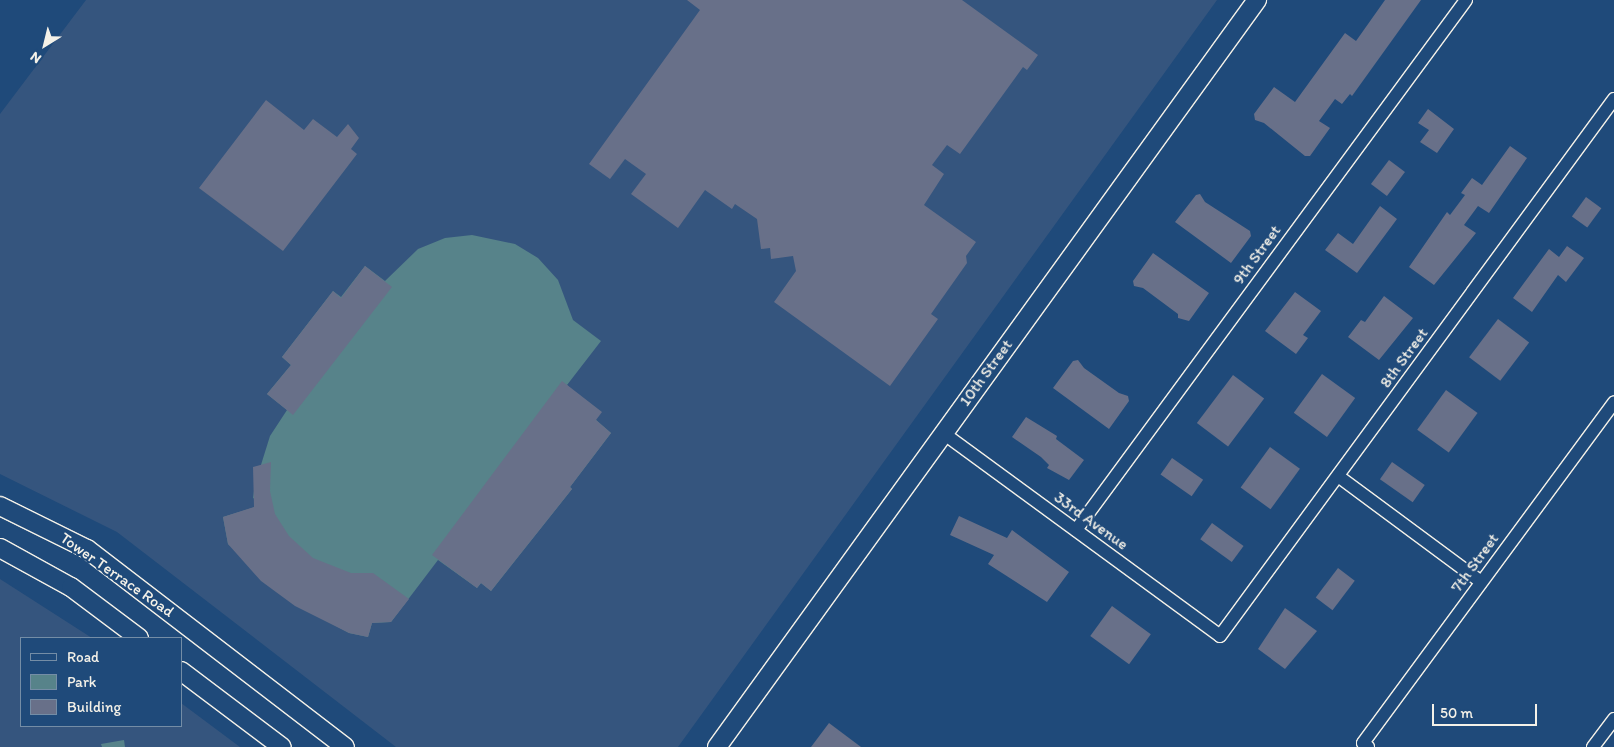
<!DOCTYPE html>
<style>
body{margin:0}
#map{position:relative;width:1614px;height:747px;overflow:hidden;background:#1f4a7a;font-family:Itim,sans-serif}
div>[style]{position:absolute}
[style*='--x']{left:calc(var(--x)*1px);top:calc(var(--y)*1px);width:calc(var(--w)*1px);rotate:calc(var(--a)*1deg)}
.built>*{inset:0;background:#35557e}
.green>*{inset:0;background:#57838a}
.building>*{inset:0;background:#687089;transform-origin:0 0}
.roads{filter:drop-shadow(1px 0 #f4f1e8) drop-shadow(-1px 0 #f4f1e8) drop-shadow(0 1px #f4f1e8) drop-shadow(0 -1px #f4f1e8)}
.street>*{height:12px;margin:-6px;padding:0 6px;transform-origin:6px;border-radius:6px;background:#1f4a7a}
.secondary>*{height:18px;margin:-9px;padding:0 9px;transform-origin:9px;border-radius:9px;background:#1f4a7a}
span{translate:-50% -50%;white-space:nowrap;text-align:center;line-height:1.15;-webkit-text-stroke:4.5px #1f4a7a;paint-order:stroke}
.street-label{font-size:16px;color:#f4f1e8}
.legend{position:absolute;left:20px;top:637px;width:162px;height:90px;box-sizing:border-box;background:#1f4a7a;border:1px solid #748da6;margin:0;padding:6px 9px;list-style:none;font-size:15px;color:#f4f1e8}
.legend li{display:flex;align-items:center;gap:10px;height:25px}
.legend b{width:25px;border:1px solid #748da6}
.north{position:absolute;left:20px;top:20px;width:50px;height:50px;-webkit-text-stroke:4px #1f4a7a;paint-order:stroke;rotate:216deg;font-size:14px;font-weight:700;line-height:20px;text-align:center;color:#f4f1e8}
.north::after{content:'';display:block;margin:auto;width:18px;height:22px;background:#f4f1e8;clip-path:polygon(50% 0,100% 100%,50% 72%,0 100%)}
.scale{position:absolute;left:1432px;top:704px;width:105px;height:22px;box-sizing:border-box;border:2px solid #f4f1e8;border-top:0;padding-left:6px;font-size:15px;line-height:18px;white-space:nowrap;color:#f4f1e8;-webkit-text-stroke:4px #1f4a7a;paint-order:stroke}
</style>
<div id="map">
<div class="built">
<div style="clip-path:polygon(86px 0,1217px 0,678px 747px,396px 747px,117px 532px,0 474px,0 114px)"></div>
<div style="clip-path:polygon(0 579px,92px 638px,21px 638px,21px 726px,181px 726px,181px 703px,240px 747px,0 747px)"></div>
</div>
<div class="green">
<div style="clip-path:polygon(472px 235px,515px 244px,538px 258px,558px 280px,573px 320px,601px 341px,567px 385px,596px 420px,611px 433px,570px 487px,572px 489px,491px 591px,481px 583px,477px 588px,438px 560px,391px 622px,372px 623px,368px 637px,349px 633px,296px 604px,228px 544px,223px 517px,265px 504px,253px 498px,255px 484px,270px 436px,287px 410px,267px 394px,291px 365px,282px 357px,333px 291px,341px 297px,365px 266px,385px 281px,418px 249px,445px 238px)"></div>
<div style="clip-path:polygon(124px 740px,125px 747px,102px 747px,101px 744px)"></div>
</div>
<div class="building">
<div style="clip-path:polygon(687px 0,962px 0,1038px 55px,1027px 70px,1023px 67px,960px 154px,947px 145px,932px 165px,944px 174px,924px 205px,976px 242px,966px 256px,967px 263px,931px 314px,938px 319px,890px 386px,774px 302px,796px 271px,793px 256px,771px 259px,770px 248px,761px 249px,757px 219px,735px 204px,732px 209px,705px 190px,678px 228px,631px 194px,646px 174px,625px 159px,610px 179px,589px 164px,700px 10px)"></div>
<div style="clip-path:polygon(1385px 0,1421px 0,1352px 96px,1350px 94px,1342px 104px,1335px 99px,1319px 121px,1330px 128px,1310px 156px,1305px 156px,1264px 123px,1255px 120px,1254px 114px,1274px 87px,1295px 102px,1345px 33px,1356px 41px)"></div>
<div style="clip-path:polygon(266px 100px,304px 130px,313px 119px,337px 137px,348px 124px,359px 138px,351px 149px,357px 154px,283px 251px,199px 188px)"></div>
<div style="clip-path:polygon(1428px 109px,1454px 129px,1437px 153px,1420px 142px,1429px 130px,1418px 123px)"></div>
<div style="clip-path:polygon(1510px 146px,1527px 158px,1489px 213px,1478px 206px,1464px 225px,1476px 233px,1434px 285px,1409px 267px,1447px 212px,1450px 215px,1465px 195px,1461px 193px,1472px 178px,1482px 185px)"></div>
<div style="left:1389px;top:160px;width:20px;height:30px;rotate:37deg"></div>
<div style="clip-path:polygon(1200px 194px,1205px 202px,1250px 231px,1251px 236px,1231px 263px,1175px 222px,1196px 195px)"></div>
<div style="left:1586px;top:197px;width:19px;height:24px;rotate:36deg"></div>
<div style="clip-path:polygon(1380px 206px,1397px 219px,1357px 273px,1325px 250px,1338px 233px,1353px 244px)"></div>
<div style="clip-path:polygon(1567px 246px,1584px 258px,1566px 282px,1558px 275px,1532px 312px,1513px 298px,1549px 249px,1559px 257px)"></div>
<div style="clip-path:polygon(1153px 253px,1209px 293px,1189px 321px,1178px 318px,1178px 314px,1143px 288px,1134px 286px,1133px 281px)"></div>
<div style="clip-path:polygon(365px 266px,392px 287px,293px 415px,267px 394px,291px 365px,282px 357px,333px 291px,341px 298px)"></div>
<div style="clip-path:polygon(1295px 292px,1321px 311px,1303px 335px,1308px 338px,1296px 354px,1265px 331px)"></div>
<div style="clip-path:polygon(1384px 296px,1413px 318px,1379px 360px,1348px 337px,1361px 320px,1365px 322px)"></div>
<div style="left:1498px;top:319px;width:39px;height:48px;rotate:37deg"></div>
<div style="clip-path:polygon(1078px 360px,1084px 368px,1119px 393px,1128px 396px,1129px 401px,1109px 429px,1053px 388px,1073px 361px)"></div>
<div style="left:1322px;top:374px;width:41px;height:48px;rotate:36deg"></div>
<div style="left:1233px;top:375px;width:39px;height:60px;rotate:37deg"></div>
<div style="clip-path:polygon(562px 381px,602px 412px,596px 420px,611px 433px,570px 487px,572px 489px,491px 591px,481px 583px,477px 588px,432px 555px)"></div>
<div style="left:1446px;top:390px;width:39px;height:49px;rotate:36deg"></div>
<div style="clip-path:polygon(1026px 417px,1057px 436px,1056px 439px,1084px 460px,1069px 480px,1047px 468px,1049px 465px,1041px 457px,1012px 437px)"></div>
<div style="left:1270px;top:447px;width:37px;height:50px;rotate:36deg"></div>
<div style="left:1172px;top:458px;width:38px;height:20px;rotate:35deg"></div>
<div style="clip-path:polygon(271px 462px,270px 491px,275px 514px,289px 536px,313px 558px,351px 573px,373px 573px,409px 599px,391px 622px,372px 623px,368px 637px,349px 633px,295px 606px,261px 581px,228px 544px,223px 517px,254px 507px,253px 467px)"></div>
<div style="left:1392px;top:462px;width:40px;height:21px;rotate:35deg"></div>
<div style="clip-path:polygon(959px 516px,1007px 538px,1012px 530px,1069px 572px,1047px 602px,988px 564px,994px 555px,950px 535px)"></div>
<div style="left:1212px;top:523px;width:39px;height:20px;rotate:36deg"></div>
<div style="left:1338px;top:568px;width:21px;height:37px;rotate:37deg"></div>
<div style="left:1112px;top:606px;width:48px;height:37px;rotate:36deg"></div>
<div style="clip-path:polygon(1285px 608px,1317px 631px,1285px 669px,1258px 649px)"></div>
<div style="clip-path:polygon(829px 723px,861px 747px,811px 747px)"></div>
</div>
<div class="roads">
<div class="street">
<div style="--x:943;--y:433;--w:343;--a:36.2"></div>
<div style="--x:1220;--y:636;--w:666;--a:-53.73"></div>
<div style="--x:1338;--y:476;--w:178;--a:36.5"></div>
<div style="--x:1076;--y:530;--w:658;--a:-53.65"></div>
<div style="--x:1368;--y:747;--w:6;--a:-141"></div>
<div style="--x:1363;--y:743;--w:423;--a:-53.6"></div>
<div style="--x:1593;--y:747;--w:35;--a:-53"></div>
</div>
<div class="secondary">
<div style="--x:0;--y:506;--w:97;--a:26.3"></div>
<div style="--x:87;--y:549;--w:325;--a:37.5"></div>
<div style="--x:0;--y:548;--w:81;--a:28.8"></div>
<div style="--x:71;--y:587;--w:85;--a:36.9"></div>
<div style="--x:181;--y:671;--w:126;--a:37"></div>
<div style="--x:717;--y:747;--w:922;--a:-54.14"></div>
</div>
</div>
<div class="street-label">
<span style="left:1257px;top:255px;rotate:-54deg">9th Street</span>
<span style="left:1404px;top:358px;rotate:-54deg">8th Street</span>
<span style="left:986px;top:373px;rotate:-54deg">10th Street</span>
<span style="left:1091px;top:521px;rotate:36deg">33rd Avenue</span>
<span style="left:1475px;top:563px;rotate:-54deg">7th Street</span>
<span style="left:117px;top:575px;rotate:35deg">Tower Terrace Road</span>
</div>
<ul class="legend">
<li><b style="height:6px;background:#1f4a7a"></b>Road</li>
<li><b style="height:14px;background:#57838a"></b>Park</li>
<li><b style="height:14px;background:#687089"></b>Building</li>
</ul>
<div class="north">N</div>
<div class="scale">50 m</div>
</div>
